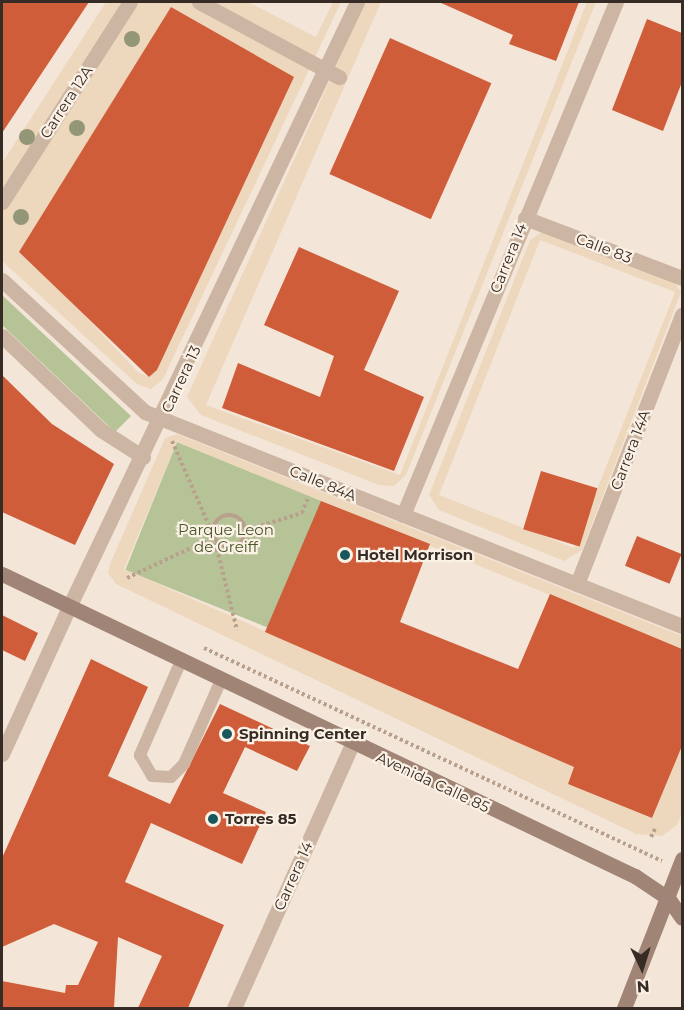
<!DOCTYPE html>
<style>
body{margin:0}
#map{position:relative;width:684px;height:1010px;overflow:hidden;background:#f3e6d8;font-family:Montserrat,sans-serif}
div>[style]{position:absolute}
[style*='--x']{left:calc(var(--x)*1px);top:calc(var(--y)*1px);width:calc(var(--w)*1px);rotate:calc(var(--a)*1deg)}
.green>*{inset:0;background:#b5c397;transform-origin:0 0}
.plaza>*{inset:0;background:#edd8be}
.building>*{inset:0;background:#d05d3a;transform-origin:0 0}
.path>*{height:4px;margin-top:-2px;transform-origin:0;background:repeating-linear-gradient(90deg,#b8a08d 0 3px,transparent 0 6px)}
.path>.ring{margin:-2px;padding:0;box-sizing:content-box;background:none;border:4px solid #b8a08d;border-radius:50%}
.service>*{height:12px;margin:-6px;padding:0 6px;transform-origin:6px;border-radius:6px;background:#ccb6a3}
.pedestrian>*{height:15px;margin:-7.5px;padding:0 7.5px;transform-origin:7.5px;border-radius:7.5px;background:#ccb6a3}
.minor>*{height:15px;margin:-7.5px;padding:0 7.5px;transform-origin:7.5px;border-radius:7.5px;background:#ccb6a3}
.tertiary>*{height:15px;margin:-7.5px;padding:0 7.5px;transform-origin:7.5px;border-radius:7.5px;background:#ccb6a3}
.secondary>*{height:15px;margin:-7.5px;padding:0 7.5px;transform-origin:7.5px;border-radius:7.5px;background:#a08475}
.trees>*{width:16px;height:16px;margin:-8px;border-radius:50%;background:#949777}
.dots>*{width:16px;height:16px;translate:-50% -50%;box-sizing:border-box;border:3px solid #fbf1e5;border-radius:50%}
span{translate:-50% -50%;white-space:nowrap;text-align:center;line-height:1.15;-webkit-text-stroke:4.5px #fbf1e5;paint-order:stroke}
.street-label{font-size:15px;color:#372b26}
.park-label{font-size:15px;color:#465728}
.poi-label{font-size:15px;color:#372b26;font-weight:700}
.left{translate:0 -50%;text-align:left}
.frame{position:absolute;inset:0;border:3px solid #372b26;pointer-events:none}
.north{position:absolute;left:612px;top:938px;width:60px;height:60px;-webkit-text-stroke:4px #fbf1e5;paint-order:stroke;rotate:176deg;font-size:16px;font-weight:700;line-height:24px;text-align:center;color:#372b26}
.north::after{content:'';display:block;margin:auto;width:21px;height:27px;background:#372b26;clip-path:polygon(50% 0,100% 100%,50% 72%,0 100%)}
</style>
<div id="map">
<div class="green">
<div style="clip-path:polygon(2px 295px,131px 416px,115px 432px,2px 325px)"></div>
<div style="left:177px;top:442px;width:156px;height:138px;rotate:22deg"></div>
</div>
<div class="plaza">
<div style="clip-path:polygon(evenodd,106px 2px,248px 2px,316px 37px,333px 2px,341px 2px,163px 379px,151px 389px,137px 384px,2px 261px,2px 163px,106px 2px,171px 7px,294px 77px,157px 370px,149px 377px,138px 372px,66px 296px,146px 51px,171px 7px)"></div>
<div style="clip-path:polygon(365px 2px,381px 2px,206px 405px,400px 475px,587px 2px,596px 2px,406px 475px,394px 486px,379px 485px,201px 415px,187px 397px)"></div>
<div style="clip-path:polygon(evenodd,542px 232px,675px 283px,681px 292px,582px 550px,564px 561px,439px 510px,429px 495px,530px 240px,542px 232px,540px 240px,675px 292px,574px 548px,439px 495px,540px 240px)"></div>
<div style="clip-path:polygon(177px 434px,682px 636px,682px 649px,177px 442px,124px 569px,574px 767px,568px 784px,652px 818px,682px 746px,682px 813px,677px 825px,662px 836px,636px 834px,116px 584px,108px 573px,110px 564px,165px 438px)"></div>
</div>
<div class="building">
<div style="clip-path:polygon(2px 2px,89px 2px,2px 133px)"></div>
<div style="clip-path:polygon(439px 2px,579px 2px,556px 61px,509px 44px,513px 35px)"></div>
<div style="clip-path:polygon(171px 7px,294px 77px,157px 370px,149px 377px,19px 252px)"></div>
<div style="clip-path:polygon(647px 19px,682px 33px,682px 82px,663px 131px,612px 110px)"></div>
<div style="left:390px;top:38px;width:111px;height:149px;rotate:24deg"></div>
<div style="clip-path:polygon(299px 247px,399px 291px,364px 370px,424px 397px,394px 471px,222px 408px,238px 363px,320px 397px,334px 356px,264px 325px)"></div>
<div style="clip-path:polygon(2px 375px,52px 424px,114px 464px,75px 545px,2px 512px)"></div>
<div style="left:541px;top:471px;width:59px;height:61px;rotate:17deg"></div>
<div style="clip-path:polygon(321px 501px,430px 544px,400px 622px,518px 669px,550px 594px,682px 649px,682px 746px,652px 818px,568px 784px,574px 767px,265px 632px)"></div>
<div style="left:637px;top:536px;width:48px;height:32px;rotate:22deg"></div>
<div style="clip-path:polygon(2px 615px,38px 633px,25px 661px,2px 650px)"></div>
<div style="clip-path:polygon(91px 659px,148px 687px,108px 776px,170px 804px,220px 704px,310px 746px,297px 771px,245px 747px,223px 793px,266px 812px,242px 864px,151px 823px,125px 882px,224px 925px,188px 1008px,138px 1008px,162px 956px,118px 937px,114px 1008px,2px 1008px,2px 981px,65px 993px,66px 985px,78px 985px,98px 942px,54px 924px,2px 947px,2px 858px)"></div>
</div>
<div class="path">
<div style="--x:172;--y:441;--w:105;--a:66.4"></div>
<div style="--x:214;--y:537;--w:96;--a:76.1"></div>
<div class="ring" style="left:213px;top:515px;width:28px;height:28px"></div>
<div style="--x:244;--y:531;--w:61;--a:-17.2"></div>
<div style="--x:302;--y:513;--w:18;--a:-68"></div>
<div style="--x:127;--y:578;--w:96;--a:-25.2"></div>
<div style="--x:204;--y:648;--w:505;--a:24.94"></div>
<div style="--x:651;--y:837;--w:11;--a:-63"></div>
</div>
<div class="service">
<div style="--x:181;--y:661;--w:103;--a:113.6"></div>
<div style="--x:140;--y:755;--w:24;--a:60"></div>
<div style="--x:152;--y:776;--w:19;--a:3"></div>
<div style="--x:171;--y:777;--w:18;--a:-45"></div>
<div style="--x:184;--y:764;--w:92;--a:-66.2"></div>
</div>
<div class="pedestrian">
<div style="--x:199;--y:2;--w:159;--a:28.2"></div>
<div style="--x:2;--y:202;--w:237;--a:-57.4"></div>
</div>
<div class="minor">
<div style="--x:525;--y:218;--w:168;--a:20.9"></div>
<div style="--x:403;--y:515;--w:555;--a:-67.45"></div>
<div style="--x:577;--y:584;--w:289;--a:-68.7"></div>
<div style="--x:2;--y:754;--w:162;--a:-65.5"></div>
<div style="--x:234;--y:1008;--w:289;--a:-65.9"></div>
</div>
<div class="tertiary">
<div style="--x:2;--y:280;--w:195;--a:42.7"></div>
<div style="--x:145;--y:412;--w:578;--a:21.73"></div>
<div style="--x:2;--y:336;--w:137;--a:43.5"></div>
<div style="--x:101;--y:430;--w:50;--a:32.7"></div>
<div style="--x:69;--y:607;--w:670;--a:-64.54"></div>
</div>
<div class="secondary">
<div style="--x:2;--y:574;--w:701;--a:25.51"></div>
<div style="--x:635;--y:876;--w:40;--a:34"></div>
<div style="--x:668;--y:898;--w:24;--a:55"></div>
<div style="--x:624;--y:1008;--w:160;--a:-68.7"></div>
</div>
<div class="trees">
<div style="left:132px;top:39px"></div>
<div style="left:77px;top:128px"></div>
<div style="left:27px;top:137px"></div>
<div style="left:21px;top:217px"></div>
</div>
<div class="dots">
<div style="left:345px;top:555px;background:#18575b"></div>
<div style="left:227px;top:734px;background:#18575b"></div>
<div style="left:213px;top:819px;background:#18575b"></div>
</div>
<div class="street-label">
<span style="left:66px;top:102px;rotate:-57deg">Carrera 12A</span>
<span style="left:604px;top:248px;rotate:21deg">Calle 83</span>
<span style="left:508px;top:258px;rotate:-68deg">Carrera 14</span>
<span style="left:181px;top:379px;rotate:-65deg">Carrera 13</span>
<span style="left:630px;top:450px;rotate:-69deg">Carrera 14A</span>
<span style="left:323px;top:483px;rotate:22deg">Calle 84A</span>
<span style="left:433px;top:782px;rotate:25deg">Avenida Calle 85</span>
<span style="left:293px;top:876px;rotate:-66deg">Carrera 14</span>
</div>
<div class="park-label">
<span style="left:226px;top:538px">Parque Leon<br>de Greiff</span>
</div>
<div class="poi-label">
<span class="left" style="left:357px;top:555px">Hotel Morrison</span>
<span class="left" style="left:239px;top:734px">Spinning Center</span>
<span class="left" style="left:225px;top:819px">Torres 85</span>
</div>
<div class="frame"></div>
<div class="north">N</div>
</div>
